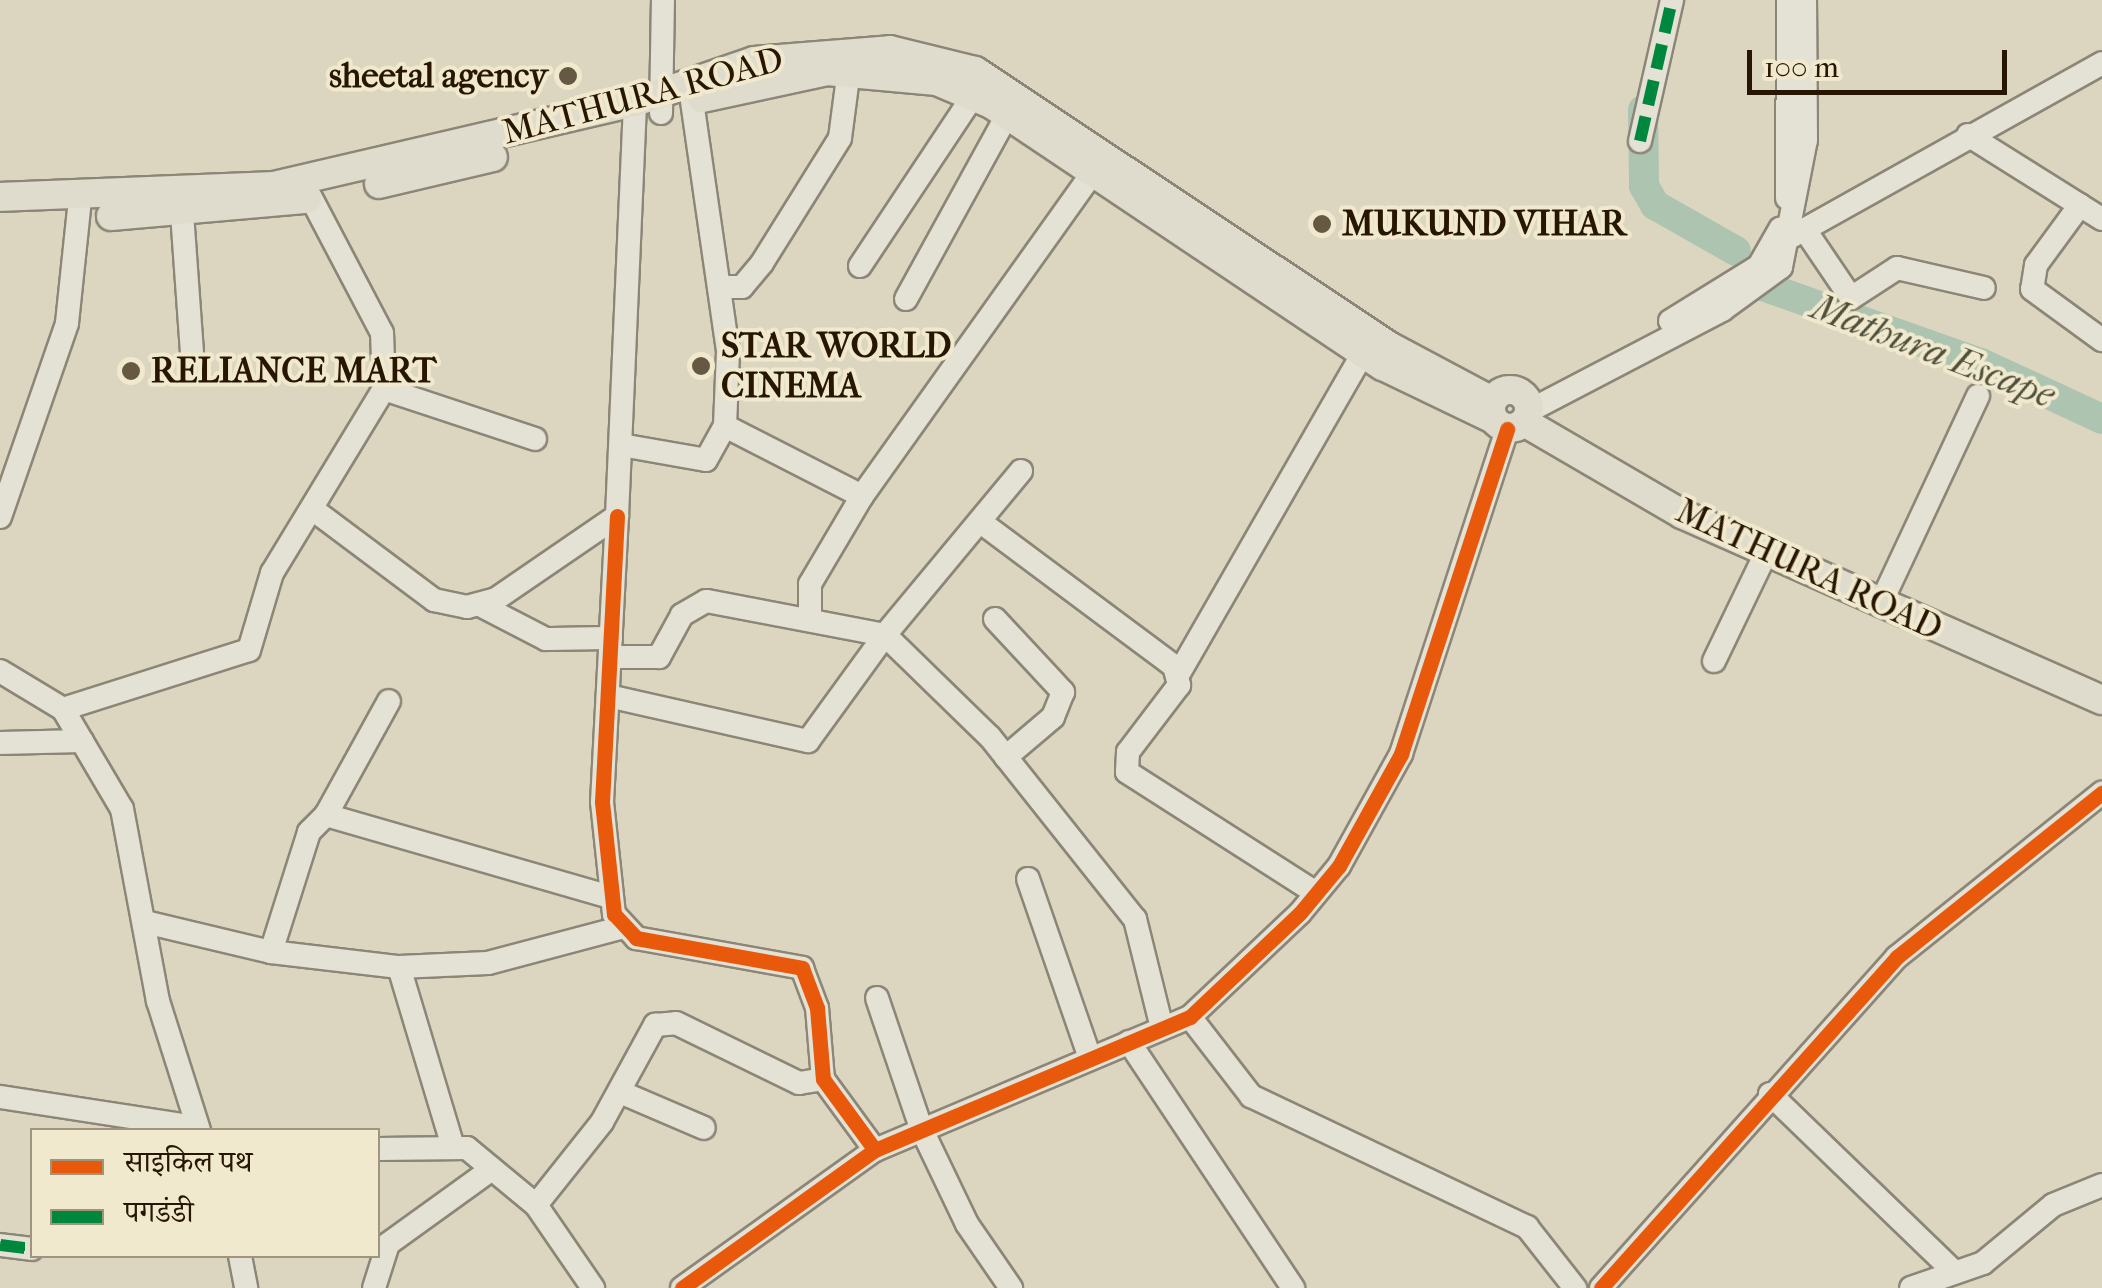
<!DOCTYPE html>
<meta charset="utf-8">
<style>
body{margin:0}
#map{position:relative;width:2102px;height:1288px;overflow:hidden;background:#dcd6c0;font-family:"IM FELL French Canon","Noto Serif Devanagari",serif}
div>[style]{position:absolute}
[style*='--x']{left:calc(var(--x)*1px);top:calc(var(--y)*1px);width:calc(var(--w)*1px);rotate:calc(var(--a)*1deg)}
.river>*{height:30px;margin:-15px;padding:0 15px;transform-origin:15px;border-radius:15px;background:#acc4b0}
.roads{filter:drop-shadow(2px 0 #8c8677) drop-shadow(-2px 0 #8c8677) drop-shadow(0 2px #8c8677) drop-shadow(0 -2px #8c8677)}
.minor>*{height:22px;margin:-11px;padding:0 11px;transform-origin:11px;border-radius:11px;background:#e4e1d5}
.major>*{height:28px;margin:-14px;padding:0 14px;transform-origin:14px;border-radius:14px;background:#dfdcce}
.major>.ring{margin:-14px;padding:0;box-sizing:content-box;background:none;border:28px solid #dfdcce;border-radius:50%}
.quiet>*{height:12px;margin-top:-6px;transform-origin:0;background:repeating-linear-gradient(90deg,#00873e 0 25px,transparent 0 37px)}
.cycleway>*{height:15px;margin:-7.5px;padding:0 7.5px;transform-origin:7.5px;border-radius:7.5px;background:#e8590c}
.dots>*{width:28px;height:28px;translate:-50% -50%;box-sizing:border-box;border:5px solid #f1e9ce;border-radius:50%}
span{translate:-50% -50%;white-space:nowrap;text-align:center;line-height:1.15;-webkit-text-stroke:8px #f1e9ce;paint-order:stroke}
.poi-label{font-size:35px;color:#271602;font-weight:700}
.right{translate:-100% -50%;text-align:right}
.left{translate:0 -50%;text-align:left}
.street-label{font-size:35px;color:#271602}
.water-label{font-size:38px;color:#4f503c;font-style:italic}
.legend{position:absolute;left:30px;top:1128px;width:350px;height:130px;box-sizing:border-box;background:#f1e9ce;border:2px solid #a0957c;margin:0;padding:12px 18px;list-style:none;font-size:30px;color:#271602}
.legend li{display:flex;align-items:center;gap:20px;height:50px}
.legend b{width:50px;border:2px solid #a0957c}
.scale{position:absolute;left:1747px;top:50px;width:260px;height:45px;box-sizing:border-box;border:5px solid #271602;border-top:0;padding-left:12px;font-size:30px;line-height:35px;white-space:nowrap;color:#271602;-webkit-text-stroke:8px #f1e9ce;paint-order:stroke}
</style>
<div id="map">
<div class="river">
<div style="--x:1643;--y:110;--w:76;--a:89.2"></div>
<div style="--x:1644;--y:186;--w:22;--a:60"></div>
<div style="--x:1655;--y:205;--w:93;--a:29.6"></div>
<div style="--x:1763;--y:286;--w:231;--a:19.5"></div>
<div style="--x:1981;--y:363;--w:133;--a:24.8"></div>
</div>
<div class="roads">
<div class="minor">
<div style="--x:661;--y:113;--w:113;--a:-89"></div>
<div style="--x:1968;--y:135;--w:158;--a:32.1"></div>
<div style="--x:1640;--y:141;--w:145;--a:-77.2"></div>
<div style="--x:1787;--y:198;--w:198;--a:-89.7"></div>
<div style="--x:2080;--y:205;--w:74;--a:126.3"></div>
<div style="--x:2036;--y:265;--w:24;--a:99"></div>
<div style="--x:2032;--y:289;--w:87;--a:36.1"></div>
<div style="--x:182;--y:213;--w:139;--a:85.9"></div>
<div style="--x:1805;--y:230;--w:82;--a:55.9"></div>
<div style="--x:1851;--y:298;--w:55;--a:-33.1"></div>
<div style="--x:1897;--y:268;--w:89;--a:12.9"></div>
<div style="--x:1791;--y:237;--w:356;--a:-29.2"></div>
<div style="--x:860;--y:266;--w:204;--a:-56.4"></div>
<div style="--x:719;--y:287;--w:23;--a:0"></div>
<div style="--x:742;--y:287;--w:31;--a:-50"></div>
<div style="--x:762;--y:263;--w:147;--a:-58"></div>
<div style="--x:840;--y:138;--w:69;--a:-82.5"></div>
<div style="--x:906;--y:299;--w:210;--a:-61.2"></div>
<div style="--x:1670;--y:321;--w:105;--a:-31.7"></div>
<div style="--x:1759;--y:266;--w:43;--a:-60.4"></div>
<div style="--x:384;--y:389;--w:159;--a:18.3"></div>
<div style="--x:1529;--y:411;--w:218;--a:-27.6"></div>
<div style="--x:1722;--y:310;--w:73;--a:-36.1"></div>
<div style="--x:1781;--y:267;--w:129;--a:-78.9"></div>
<div style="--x:1806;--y:140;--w:140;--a:-90.4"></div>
<div style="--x:725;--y:426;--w:154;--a:27.1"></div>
<div style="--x:862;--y:496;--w:397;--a:-54.5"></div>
<div style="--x:621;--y:445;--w:86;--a:10"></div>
<div style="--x:706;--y:460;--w:39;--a:-61"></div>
<div style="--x:725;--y:426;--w:75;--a:-87.7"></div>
<div style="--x:728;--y:351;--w:253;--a:-98.2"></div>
<div style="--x:1021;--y:471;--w:213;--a:129.7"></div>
<div style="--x:885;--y:635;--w:146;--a:44.2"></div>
<div style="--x:990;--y:737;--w:233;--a:51.5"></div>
<div style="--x:1135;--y:919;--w:112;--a:76.1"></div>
<div style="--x:315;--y:511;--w:149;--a:36.8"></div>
<div style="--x:434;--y:600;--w:34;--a:12"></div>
<div style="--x:467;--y:607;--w:30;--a:-15"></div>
<div style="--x:496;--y:599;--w:147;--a:-34.4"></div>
<div style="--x:617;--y:516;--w:414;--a:-87.5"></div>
<div style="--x:617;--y:516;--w:286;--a:93"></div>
<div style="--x:602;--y:802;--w:113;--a:83.9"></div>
<div style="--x:614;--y:914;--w:33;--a:47"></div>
<div style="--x:636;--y:938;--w:169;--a:10.2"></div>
<div style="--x:802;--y:968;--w:43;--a:69.4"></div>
<div style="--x:817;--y:1008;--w:71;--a:85.2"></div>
<div style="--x:823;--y:1079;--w:88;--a:53.8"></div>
<div style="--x:0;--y:517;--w:205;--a:-70.9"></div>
<div style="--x:67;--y:323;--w:125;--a:-84"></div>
<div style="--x:982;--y:523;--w:239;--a:36.7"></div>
<div style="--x:1174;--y:666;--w:20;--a:75"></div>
<div style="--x:1179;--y:685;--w:84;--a:127.3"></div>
<div style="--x:1128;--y:752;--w:20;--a:93"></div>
<div style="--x:1127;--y:772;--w:224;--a:32.6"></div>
<div style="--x:480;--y:605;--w:74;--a:27.3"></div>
<div style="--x:546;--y:639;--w:65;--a:-0.9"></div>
<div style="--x:1880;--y:605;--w:231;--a:-64.9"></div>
<div style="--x:810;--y:619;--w:35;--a:-90"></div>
<div style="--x:810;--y:584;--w:102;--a:-59.4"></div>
<div style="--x:995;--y:619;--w:100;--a:47"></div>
<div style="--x:1063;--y:692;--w:27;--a:112"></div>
<div style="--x:1053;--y:717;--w:62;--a:139.6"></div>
<div style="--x:1714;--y:661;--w:120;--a:-64.3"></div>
<div style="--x:0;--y:671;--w:74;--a:31.1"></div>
<div style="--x:63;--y:709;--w:116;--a:59.5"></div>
<div style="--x:122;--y:809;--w:195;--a:79.4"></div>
<div style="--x:158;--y:1001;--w:135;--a:72.4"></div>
<div style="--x:1178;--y:675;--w:371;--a:-60.1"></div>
<div style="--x:608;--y:696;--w:205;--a:12.7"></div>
<div style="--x:808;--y:741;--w:131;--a:-54"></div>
<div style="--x:885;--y:635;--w:182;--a:-169.2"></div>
<div style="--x:706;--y:601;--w:28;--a:150"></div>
<div style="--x:682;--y:615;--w:48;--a:118.7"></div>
<div style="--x:659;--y:657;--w:49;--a:180"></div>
<div style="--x:63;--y:709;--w:195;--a:-17.6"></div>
<div style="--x:249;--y:650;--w:80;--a:-73.4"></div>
<div style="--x:272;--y:573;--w:215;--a:-58.7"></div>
<div style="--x:384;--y:389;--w:56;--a:-92"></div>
<div style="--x:382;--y:333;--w:153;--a:-117.7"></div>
<div style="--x:0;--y:743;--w:82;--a:-1.4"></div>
<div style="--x:326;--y:815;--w:130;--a:-61.1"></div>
<div style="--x:1028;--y:879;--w:189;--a:70.9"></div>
<div style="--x:145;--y:922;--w:130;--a:13.4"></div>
<div style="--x:271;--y:952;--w:129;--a:6.7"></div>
<div style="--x:399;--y:967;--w:89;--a:-2.6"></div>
<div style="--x:488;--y:963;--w:137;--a:-14.9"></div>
<div style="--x:271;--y:952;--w:126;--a:-72.4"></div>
<div style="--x:309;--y:832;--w:24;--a:-45"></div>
<div style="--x:326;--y:815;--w:297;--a:16.1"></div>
<div style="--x:399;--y:967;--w:185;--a:73.3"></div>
<div style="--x:877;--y:998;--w:137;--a:71.3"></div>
<div style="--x:921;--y:1128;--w:106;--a:64.4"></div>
<div style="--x:967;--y:1224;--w:78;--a:55.5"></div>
<div style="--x:1190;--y:1017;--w:100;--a:52.3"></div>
<div style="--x:1251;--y:1096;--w:306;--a:25.4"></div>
<div style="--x:1527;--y:1227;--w:78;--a:51.8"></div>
<div style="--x:1129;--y:1042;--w:296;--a:56.3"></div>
<div style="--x:620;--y:1092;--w:91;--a:23.2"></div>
<div style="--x:1770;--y:1094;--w:255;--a:44"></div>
<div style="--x:0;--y:1097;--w:199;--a:8.7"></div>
<div style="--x:378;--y:1149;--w:89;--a:-0.6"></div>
<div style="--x:467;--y:1148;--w:89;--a:39.6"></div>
<div style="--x:536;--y:1205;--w:101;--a:55.5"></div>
<div style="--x:536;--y:1205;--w:106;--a:-51.5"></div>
<div style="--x:602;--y:1122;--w:111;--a:-61.3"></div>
<div style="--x:655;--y:1025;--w:21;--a:-5"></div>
<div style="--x:676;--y:1023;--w:137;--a:26"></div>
<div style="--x:799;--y:1083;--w:24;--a:-9"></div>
<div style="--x:0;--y:1245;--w:32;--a:7"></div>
<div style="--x:240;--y:1256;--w:33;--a:79"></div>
<div style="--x:374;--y:1288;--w:46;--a:-72.3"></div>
<div style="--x:388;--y:1244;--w:128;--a:-35.8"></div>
<div style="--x:682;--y:1288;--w:237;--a:-35.6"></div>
<div style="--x:875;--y:1150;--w:342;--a:-22.9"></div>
<div style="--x:1190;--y:1017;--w:151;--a:-43.4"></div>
<div style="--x:1300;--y:913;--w:61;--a:-50.3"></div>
<div style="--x:1339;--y:866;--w:128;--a:-61"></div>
<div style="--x:1401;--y:754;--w:342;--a:-71.9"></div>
<div style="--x:1601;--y:1288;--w:444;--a:-48.2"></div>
<div style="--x:1897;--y:957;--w:263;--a:-38.7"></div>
<div style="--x:1911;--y:1288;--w:76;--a:-19.1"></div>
<div style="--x:1983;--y:1263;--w:91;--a:-39.6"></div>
<div style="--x:2053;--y:1205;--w:53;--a:-22.2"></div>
</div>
<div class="major">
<div style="--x:702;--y:98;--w:128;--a:-12.2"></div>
<div style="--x:827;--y:71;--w:110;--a:5.2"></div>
<div style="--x:937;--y:81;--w:59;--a:23.1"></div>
<div style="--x:991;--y:104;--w:471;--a:33.8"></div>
<div style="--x:1383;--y:366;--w:122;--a:25.7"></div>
<div style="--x:379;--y:184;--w:117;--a:-13.3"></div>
<div style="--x:0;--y:197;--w:274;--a:-2.3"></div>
<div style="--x:274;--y:186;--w:371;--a:-13.1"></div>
<div style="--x:635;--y:102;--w:126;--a:-19"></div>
<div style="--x:754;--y:61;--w:136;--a:-4.6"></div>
<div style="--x:890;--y:50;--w:88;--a:13.9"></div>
<div style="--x:975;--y:71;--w:497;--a:33.6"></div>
<div style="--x:1389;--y:346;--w:117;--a:28.1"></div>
<div style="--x:111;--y:216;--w:197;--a:-5"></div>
<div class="ring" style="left:1491px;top:390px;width:10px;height:10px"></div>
<div style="--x:1524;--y:422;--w:183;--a:30.2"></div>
<div style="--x:1682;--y:514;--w:459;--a:23.9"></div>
</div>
</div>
<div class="quiet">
<div style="--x:1640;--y:141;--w:145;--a:-77.2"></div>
<div style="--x:0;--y:1245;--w:32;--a:7"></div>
</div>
<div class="cycleway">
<div style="--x:617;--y:516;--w:286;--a:93"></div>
<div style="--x:602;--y:802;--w:113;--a:83.9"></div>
<div style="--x:614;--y:914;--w:33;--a:47"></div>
<div style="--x:636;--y:938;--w:169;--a:10.2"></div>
<div style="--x:802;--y:968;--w:43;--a:69.4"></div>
<div style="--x:817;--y:1008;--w:71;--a:85.2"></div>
<div style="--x:823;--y:1079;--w:88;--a:53.8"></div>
<div style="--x:682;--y:1288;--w:237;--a:-35.6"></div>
<div style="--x:875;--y:1150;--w:342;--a:-22.9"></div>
<div style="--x:1190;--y:1017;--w:151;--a:-43.4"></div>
<div style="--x:1300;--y:913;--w:61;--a:-50.3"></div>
<div style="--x:1339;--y:866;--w:128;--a:-61"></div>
<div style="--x:1401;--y:754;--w:342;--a:-71.9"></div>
<div style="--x:1601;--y:1288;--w:444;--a:-48.2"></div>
<div style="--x:1897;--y:957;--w:263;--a:-38.7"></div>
</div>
<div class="dots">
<div style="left:568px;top:76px;background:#665944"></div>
<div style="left:1322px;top:224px;background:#665944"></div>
<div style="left:701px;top:366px;background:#665944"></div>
<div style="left:131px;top:371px;background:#665944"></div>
</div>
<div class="poi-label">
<span class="right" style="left:548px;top:76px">sheetal agency</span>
<span class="left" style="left:1342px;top:224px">MUKUND VIHAR</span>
<span class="left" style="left:721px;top:366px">STAR WORLD<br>CINEMA</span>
<span class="left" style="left:151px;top:371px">RELIANCE MART</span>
</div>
<div class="street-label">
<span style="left:643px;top:96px;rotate:-15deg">MATHURA ROAD</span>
<span style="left:1809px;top:570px;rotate:25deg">MATHURA ROAD</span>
</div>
<div class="water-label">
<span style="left:1933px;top:351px;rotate:21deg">Mathura Escape</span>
</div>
<ul class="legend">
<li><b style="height:12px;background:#e8590c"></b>साइकिल पथ</li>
<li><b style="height:12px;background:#00873e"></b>पगडंडी</li>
</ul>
<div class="scale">100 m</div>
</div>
